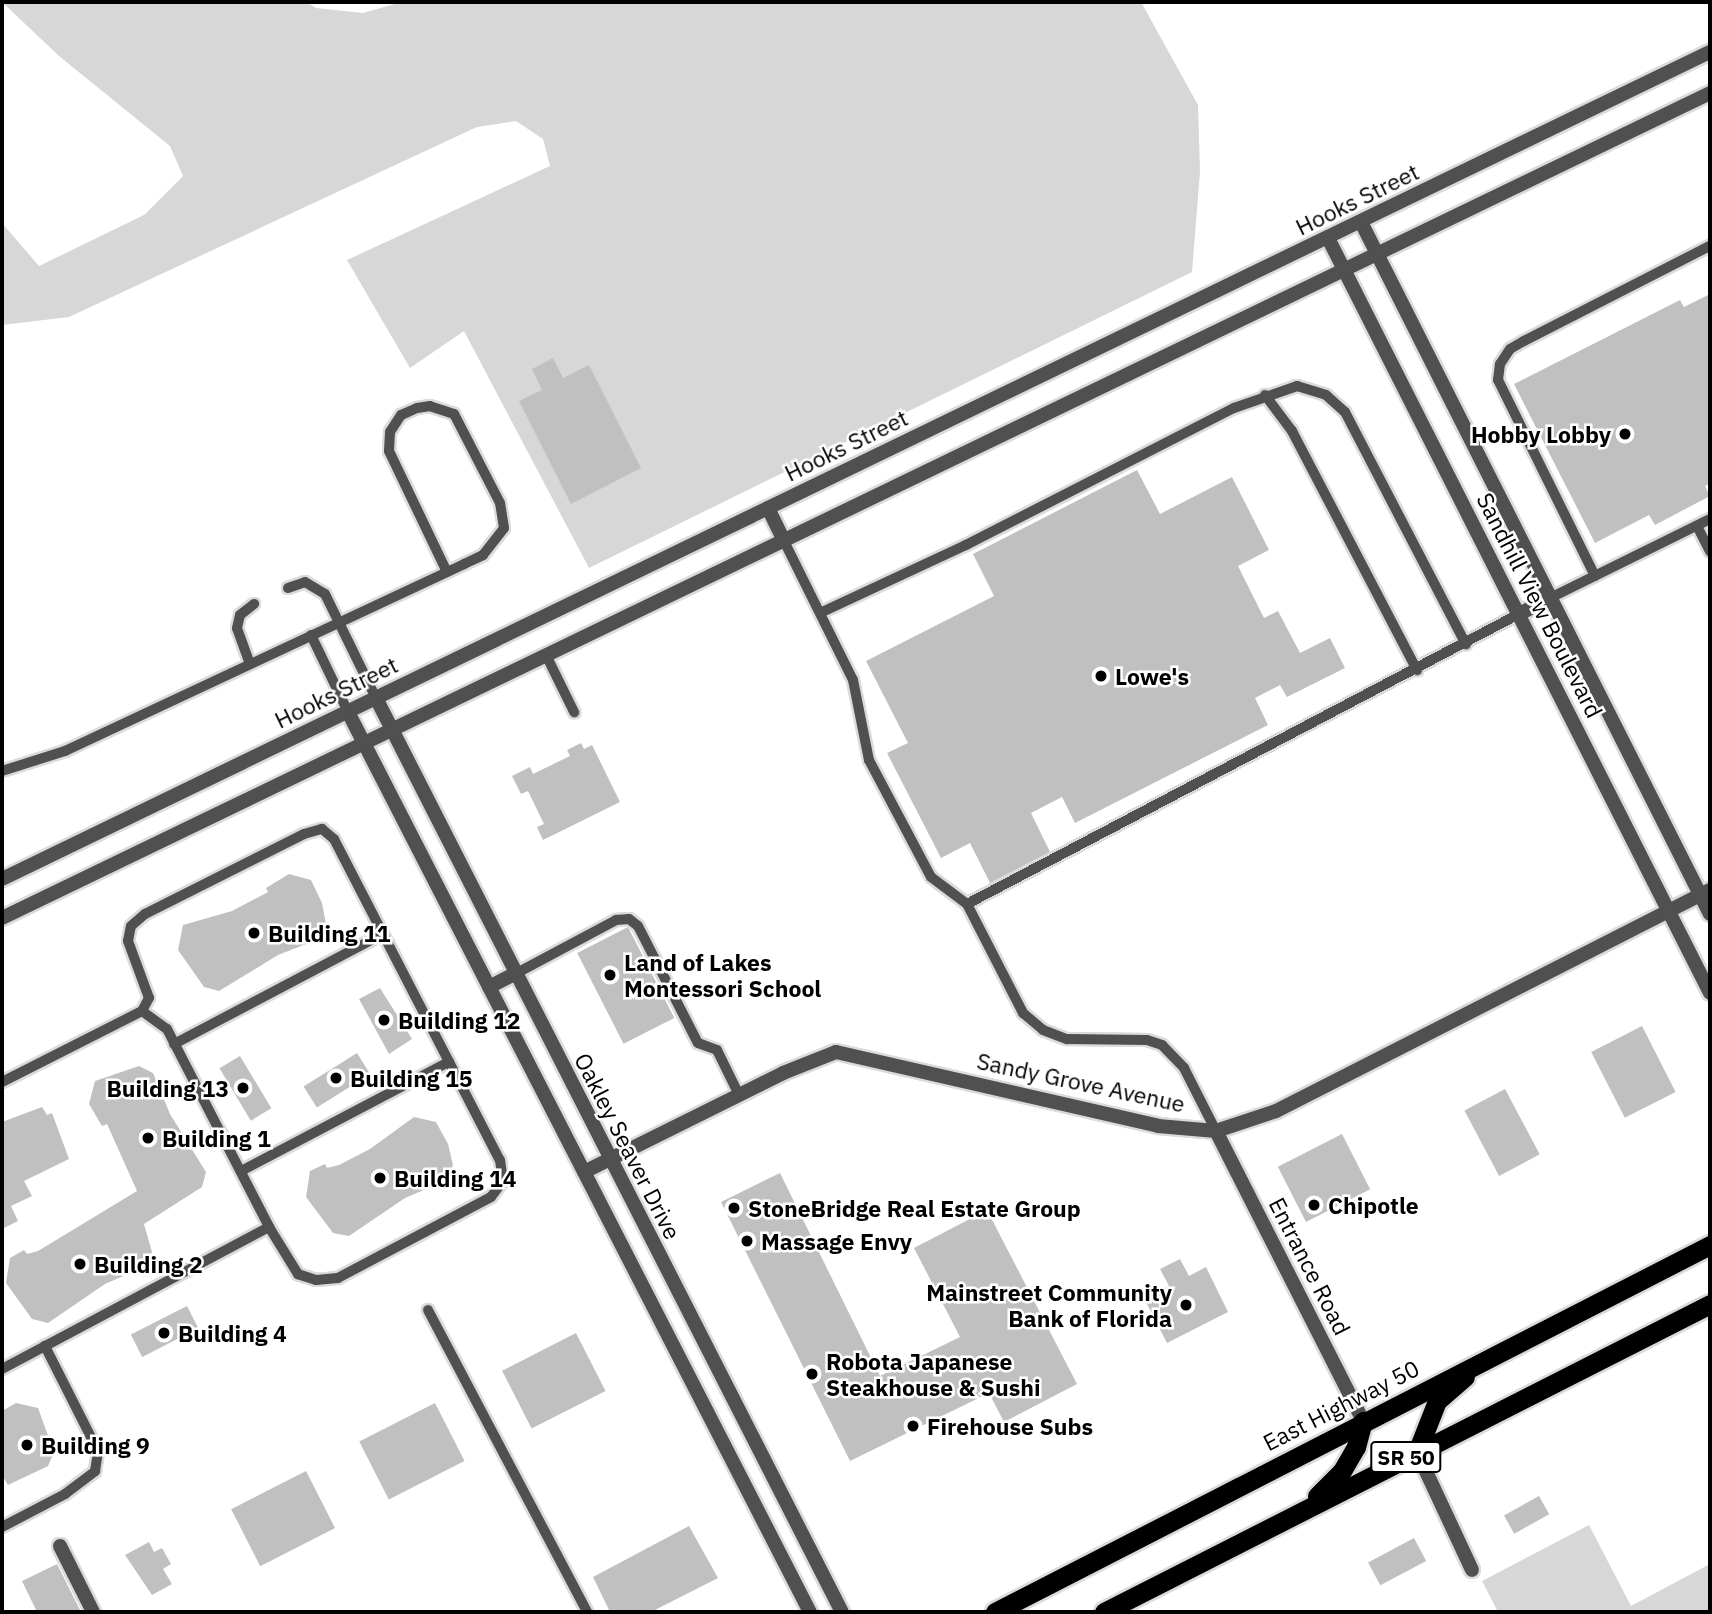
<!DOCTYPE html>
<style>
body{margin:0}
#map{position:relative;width:1712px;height:1614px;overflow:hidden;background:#fff;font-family:"IBM Plex Sans",sans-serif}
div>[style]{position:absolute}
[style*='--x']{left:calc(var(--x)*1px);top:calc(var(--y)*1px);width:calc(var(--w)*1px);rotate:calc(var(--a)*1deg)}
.green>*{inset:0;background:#d7d7d7}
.building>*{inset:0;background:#c0c0c0;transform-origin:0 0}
.roads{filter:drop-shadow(2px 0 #dbdbdb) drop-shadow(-2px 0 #dbdbdb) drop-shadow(0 2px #dbdbdb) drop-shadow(0 -2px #dbdbdb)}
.service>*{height:10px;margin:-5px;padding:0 5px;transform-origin:5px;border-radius:5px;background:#505050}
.minor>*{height:14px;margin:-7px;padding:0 7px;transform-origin:7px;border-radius:7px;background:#505050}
.tertiary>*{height:14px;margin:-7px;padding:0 7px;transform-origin:7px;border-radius:7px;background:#505050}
.trunk>*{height:19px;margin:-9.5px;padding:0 9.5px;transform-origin:9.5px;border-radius:9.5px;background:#000}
.dots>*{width:19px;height:19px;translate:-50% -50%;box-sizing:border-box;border:4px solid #fff;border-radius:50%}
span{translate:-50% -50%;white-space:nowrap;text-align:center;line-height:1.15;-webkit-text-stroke:5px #fff;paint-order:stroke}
.shield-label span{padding:2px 5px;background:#fff;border:2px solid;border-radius:5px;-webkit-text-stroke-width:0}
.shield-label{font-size:21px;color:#000;font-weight:700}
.street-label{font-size:23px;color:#000}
.poi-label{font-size:23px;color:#000;font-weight:700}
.right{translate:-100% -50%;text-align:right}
.left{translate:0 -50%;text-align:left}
.frame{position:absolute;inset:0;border:4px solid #000;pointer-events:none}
</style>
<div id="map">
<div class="green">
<div style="clip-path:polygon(2px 2px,306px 2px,316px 8px,363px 13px,402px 2px,1141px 2px,1198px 105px,1200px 172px,1192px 272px,589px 568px,464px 331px,410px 368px,347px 260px,550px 166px,543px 139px,516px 121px,477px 127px,69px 317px,2px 325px,2px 223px,39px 266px,144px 215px,183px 176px,170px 146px,59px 56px)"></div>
<div style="clip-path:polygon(1589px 1525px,1631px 1606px,1710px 1564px,1710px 1612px,1498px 1612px,1482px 1581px)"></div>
</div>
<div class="building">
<div style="clip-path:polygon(1710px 294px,1710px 483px,1705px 486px,1710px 496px,1655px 525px,1649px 515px,1595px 543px,1514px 384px,1680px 300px,1684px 307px)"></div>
<div style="clip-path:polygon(553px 358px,563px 378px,589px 365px,641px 468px,571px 504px,519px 401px,542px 390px,532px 369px)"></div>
<div style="clip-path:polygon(1137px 470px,1160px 514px,1232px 477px,1269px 550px,1238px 566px,1264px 618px,1278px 611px,1300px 653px,1330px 638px,1345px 668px,1287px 697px,1280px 685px,1255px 698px,1268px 725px,1075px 823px,1062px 797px,1031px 813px,1050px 852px,990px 883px,970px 843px,941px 858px,887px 753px,908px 743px,866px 661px,994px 596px,973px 554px)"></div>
<div style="clip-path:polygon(581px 743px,584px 749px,592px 745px,620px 802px,543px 840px,537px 827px,544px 824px,528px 791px,521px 794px,512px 776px,530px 767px,533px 774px,570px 756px,567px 750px)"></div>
<div style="clip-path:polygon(289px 874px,311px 880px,322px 903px,326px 924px,319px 939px,278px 955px,219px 991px,204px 987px,178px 950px,183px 925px,232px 911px,268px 892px,266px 888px)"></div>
<div style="left:628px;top:927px;width:102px;height:57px;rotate:63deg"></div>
<div style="clip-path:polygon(380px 988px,412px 1039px,389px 1054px,359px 999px)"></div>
<div style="left:1642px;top:1026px;width:74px;height:57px;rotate:63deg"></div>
<div style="left:357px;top:1053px;width:25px;height:63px;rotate:58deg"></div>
<div style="left:240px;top:1056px;width:61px;height:24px;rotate:59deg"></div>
<div style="clip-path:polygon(139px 1066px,153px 1073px,170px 1114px,206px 1172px,202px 1187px,144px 1224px,152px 1252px,146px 1266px,105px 1284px,48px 1323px,32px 1319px,6px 1283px,10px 1258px,24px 1250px,27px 1254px,38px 1251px,137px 1191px,107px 1124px,102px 1126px,89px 1104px,95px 1081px)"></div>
<div style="left:1505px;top:1089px;width:74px;height:46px;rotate:62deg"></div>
<div style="clip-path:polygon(42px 1107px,47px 1115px,52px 1113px,69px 1159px,24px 1181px,32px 1196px,11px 1206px,18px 1221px,2px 1229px,2px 1122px)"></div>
<div style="clip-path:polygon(414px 1117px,436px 1122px,448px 1144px,453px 1165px,447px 1180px,405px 1198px,349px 1236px,333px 1233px,306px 1197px,310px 1171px,325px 1164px,327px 1168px,339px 1165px,370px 1149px)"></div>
<div style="left:1342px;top:1134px;width:62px;height:72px;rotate:63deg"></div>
<div style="clip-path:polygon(780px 1173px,880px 1376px,960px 1337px,914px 1248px,987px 1210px,1077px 1384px,1004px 1422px,989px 1393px,850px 1461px,721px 1202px)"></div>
<div style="clip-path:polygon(1180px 1259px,1189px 1276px,1206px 1267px,1228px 1312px,1167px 1343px,1144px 1298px,1169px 1286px,1160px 1269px)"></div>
<div style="left:187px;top:1306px;width:25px;height:63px;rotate:63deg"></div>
<div style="left:576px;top:1333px;width:65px;height:83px;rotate:63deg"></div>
<div style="clip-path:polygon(16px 1403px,38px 1408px,54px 1452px,48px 1466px,8px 1485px,2px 1475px,2px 1411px)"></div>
<div style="left:435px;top:1403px;width:65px;height:85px;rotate:63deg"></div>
<div style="left:306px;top:1471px;width:64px;height:84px;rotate:63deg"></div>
<div style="left:1539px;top:1496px;width:21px;height:40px;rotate:61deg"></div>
<div style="clip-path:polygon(689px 1526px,718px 1578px,651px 1612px,610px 1612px,593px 1577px)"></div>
<div style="left:1414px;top:1538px;width:26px;height:52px;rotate:62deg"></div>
<div style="clip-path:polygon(149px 1542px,154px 1552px,162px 1548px,171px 1564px,163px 1569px,172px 1584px,152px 1595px,125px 1555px)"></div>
<div style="clip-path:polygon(57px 1564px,81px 1612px,37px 1612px,22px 1581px)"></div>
</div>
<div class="roads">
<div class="service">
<div style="--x:1265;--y:395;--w:45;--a:53.1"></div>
<div style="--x:1292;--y:431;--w:270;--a:62.4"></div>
<div style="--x:1697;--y:526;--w:29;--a:63"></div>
<div style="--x:783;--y:539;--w:157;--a:63.6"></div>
<div style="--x:853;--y:680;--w:82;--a:78.7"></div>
<div style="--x:869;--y:760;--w:132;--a:62.1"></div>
<div style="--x:931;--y:877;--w:45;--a:36.9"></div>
<div style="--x:967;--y:904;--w:123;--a:62.8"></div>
<div style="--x:1023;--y:1013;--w:26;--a:40"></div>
<div style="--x:1043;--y:1030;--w:26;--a:21"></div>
<div style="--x:1067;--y:1039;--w:80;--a:0.7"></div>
<div style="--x:1147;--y:1040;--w:16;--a:18"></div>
<div style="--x:1162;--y:1045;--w:32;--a:46"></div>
<div style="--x:1184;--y:1068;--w:71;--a:63.1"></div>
<div style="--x:1595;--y:576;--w:219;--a:-116.3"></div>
<div style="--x:1498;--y:380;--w:16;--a:-83"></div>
<div style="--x:1500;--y:364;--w:18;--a:-56"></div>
<div style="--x:1510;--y:349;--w:16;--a:-30"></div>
<div style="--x:1524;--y:341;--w:209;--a:-27.1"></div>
<div style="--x:288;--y:588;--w:18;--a:-19"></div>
<div style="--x:305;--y:582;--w:23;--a:31"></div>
<div style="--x:325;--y:594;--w:116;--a:63.9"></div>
<div style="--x:1550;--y:598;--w:178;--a:-26.3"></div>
<div style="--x:820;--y:613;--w:161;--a:-25"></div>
<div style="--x:966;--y:545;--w:301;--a:-27.1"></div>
<div style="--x:1234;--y:408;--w:67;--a:-19.2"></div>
<div style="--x:1297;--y:386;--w:30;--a:17"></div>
<div style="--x:1326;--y:395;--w:25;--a:42"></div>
<div style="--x:1345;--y:412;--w:262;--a:62.5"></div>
<div style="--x:311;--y:635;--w:85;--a:64.3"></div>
<div style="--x:546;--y:655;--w:64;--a:63.8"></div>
<div style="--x:250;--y:664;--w:38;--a:-110"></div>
<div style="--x:237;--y:628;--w:13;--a:-77"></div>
<div style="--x:240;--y:615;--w:18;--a:-38"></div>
<div style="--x:2;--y:771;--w:66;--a:-17.6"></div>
<div style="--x:65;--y:751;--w:441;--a:-25.1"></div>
<div style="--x:464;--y:564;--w:21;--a:-25"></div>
<div style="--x:483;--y:555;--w:34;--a:-52"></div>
<div style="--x:504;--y:528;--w:25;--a:-99"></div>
<div style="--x:500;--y:503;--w:100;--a:-117.3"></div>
<div style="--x:454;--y:414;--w:25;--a:-162"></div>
<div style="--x:430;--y:406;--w:13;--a:171"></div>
<div style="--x:417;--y:408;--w:17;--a:156"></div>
<div style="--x:401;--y:415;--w:20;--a:123"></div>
<div style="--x:390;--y:432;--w:19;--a:93"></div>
<div style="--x:389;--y:451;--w:134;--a:64.4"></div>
<div style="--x:967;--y:904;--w:624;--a:-27.72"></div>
<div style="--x:515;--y:974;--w:115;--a:-28.1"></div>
<div style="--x:616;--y:920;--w:13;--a:-4"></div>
<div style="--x:629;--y:919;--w:11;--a:38"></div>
<div style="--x:638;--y:926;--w:131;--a:62.9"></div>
<div style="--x:698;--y:1043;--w:20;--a:20"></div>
<div style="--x:717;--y:1050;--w:50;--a:63.9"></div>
<div style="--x:142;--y:1011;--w:15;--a:-62"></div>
<div style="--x:149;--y:998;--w:61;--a:-110.2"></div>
<div style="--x:128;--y:941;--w:15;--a:-79"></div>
<div style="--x:131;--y:926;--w:18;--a:-41"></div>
<div style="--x:145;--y:914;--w:178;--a:-26.7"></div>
<div style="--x:304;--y:834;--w:19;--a:-16"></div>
<div style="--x:322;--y:829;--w:16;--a:40"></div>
<div style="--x:334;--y:839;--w:361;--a:62.7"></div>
<div style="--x:500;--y:1160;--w:21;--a:82"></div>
<div style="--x:503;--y:1181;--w:20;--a:127"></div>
<div style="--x:491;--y:1197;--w:173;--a:152.1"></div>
<div style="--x:338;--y:1278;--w:22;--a:175"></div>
<div style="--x:316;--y:1280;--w:19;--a:-162"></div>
<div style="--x:298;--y:1274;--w:55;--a:-121.7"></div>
<div style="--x:174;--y:1044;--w:236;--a:-27.8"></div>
<div style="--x:2;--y:1082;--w:157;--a:-26.9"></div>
<div style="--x:142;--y:1011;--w:31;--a:36"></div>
<div style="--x:167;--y:1029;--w:223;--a:62.7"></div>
<div style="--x:269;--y:1227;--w:302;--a:152"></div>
<div style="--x:241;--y:1171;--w:235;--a:-27.7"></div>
<div style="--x:428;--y:1310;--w:341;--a:62.2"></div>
<div style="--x:2;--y:1527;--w:71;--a:-27.6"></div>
<div style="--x:65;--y:1494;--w:38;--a:-37"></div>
<div style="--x:95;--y:1471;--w:20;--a:-81"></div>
<div style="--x:98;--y:1451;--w:118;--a:-116.8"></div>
</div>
<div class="minor">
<div style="--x:768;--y:508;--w:34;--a:64"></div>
<div style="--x:1519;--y:614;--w:35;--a:-27"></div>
<div style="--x:489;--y:987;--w:29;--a:-27"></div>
<div style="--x:1216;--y:1131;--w:325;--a:63.1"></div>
<div style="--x:584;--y:1172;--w:222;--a:-26.4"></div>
<div style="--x:783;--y:1073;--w:57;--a:-21.6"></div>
<div style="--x:836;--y:1052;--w:330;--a:12.9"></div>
<div style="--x:1158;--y:1126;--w:58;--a:4.9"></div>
<div style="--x:1216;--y:1131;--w:63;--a:-18.4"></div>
<div style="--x:1276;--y:1111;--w:487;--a:-27"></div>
<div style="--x:1417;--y:1452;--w:130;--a:65"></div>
<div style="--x:60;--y:1546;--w:74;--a:63.4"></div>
</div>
<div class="tertiary">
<div style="--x:1361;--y:222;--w:775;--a:63.24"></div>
<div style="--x:1328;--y:238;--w:846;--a:63.16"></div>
<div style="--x:376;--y:698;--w:1026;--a:62.99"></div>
<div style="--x:348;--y:712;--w:1012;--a:62.83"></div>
<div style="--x:2;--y:879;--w:1898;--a:-25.84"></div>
<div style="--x:2;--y:918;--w:1897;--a:-25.78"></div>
</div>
<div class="trunk">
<div style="--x:1417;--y:1452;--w:55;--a:-68.6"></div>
<div style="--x:1437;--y:1401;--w:37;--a:-41"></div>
<div style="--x:1317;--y:1496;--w:35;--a:-45"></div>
<div style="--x:1342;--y:1471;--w:28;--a:-60"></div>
<div style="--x:1356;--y:1447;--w:27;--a:-75"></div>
<div style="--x:995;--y:1612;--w:804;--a:-27.17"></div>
<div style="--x:1104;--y:1612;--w:680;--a:-26.94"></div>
</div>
</div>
<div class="dots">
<div style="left:1625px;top:434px;background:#000"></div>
<div style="left:1101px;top:676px;background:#000"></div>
<div style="left:254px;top:933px;background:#000"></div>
<div style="left:610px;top:975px;background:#000"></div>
<div style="left:384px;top:1020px;background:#000"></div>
<div style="left:336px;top:1078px;background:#000"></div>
<div style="left:243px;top:1088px;background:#000"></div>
<div style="left:148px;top:1138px;background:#000"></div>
<div style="left:380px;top:1178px;background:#000"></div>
<div style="left:1314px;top:1205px;background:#000"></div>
<div style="left:734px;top:1208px;background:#000"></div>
<div style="left:747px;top:1241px;background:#000"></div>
<div style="left:80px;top:1264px;background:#000"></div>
<div style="left:1186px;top:1305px;background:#000"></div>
<div style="left:164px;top:1333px;background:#000"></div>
<div style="left:812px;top:1374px;background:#000"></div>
<div style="left:913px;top:1426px;background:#000"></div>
<div style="left:27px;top:1445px;background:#000"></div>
</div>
<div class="shield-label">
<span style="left:1406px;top:1457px">SR 50</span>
</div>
<div class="street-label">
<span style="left:1357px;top:199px;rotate:-26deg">Hooks Street</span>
<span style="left:846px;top:445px;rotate:-26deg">Hooks Street</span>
<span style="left:1540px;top:605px;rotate:63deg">Sandhill View Boulevard</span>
<span style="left:336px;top:692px;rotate:-26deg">Hooks Street</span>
<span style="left:1081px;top:1082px;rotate:12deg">Sandy Grove Avenue</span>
<span style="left:628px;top:1146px;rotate:63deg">Oakley Seaver Drive</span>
<span style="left:1310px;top:1266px;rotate:63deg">Entrance Road</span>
<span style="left:1341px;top:1405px;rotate:-27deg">East Highway 50</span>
</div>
<div class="poi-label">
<span class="right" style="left:1611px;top:434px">Hobby Lobby</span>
<span class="left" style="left:1115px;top:676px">Lowe's</span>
<span class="left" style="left:268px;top:933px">Building 11</span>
<span class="left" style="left:624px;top:975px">Land of Lakes<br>Montessori School</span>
<span class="left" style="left:398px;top:1020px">Building 12</span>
<span class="left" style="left:350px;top:1078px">Building 15</span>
<span class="right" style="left:229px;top:1088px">Building 13</span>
<span class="left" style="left:162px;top:1138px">Building 1</span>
<span class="left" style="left:394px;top:1178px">Building 14</span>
<span class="left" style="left:1328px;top:1205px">Chipotle</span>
<span class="left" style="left:748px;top:1208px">StoneBridge Real Estate Group</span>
<span class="left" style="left:761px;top:1241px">Massage Envy</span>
<span class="left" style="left:94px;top:1264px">Building 2</span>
<span class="right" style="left:1172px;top:1305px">Mainstreet Community<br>Bank of Florida</span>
<span class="left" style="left:178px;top:1333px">Building 4</span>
<span class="left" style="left:826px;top:1374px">Robota Japanese<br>Steakhouse &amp; Sushi</span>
<span class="left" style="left:927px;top:1426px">Firehouse Subs</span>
<span class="left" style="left:41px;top:1445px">Building 9</span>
</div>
<div class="frame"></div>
</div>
